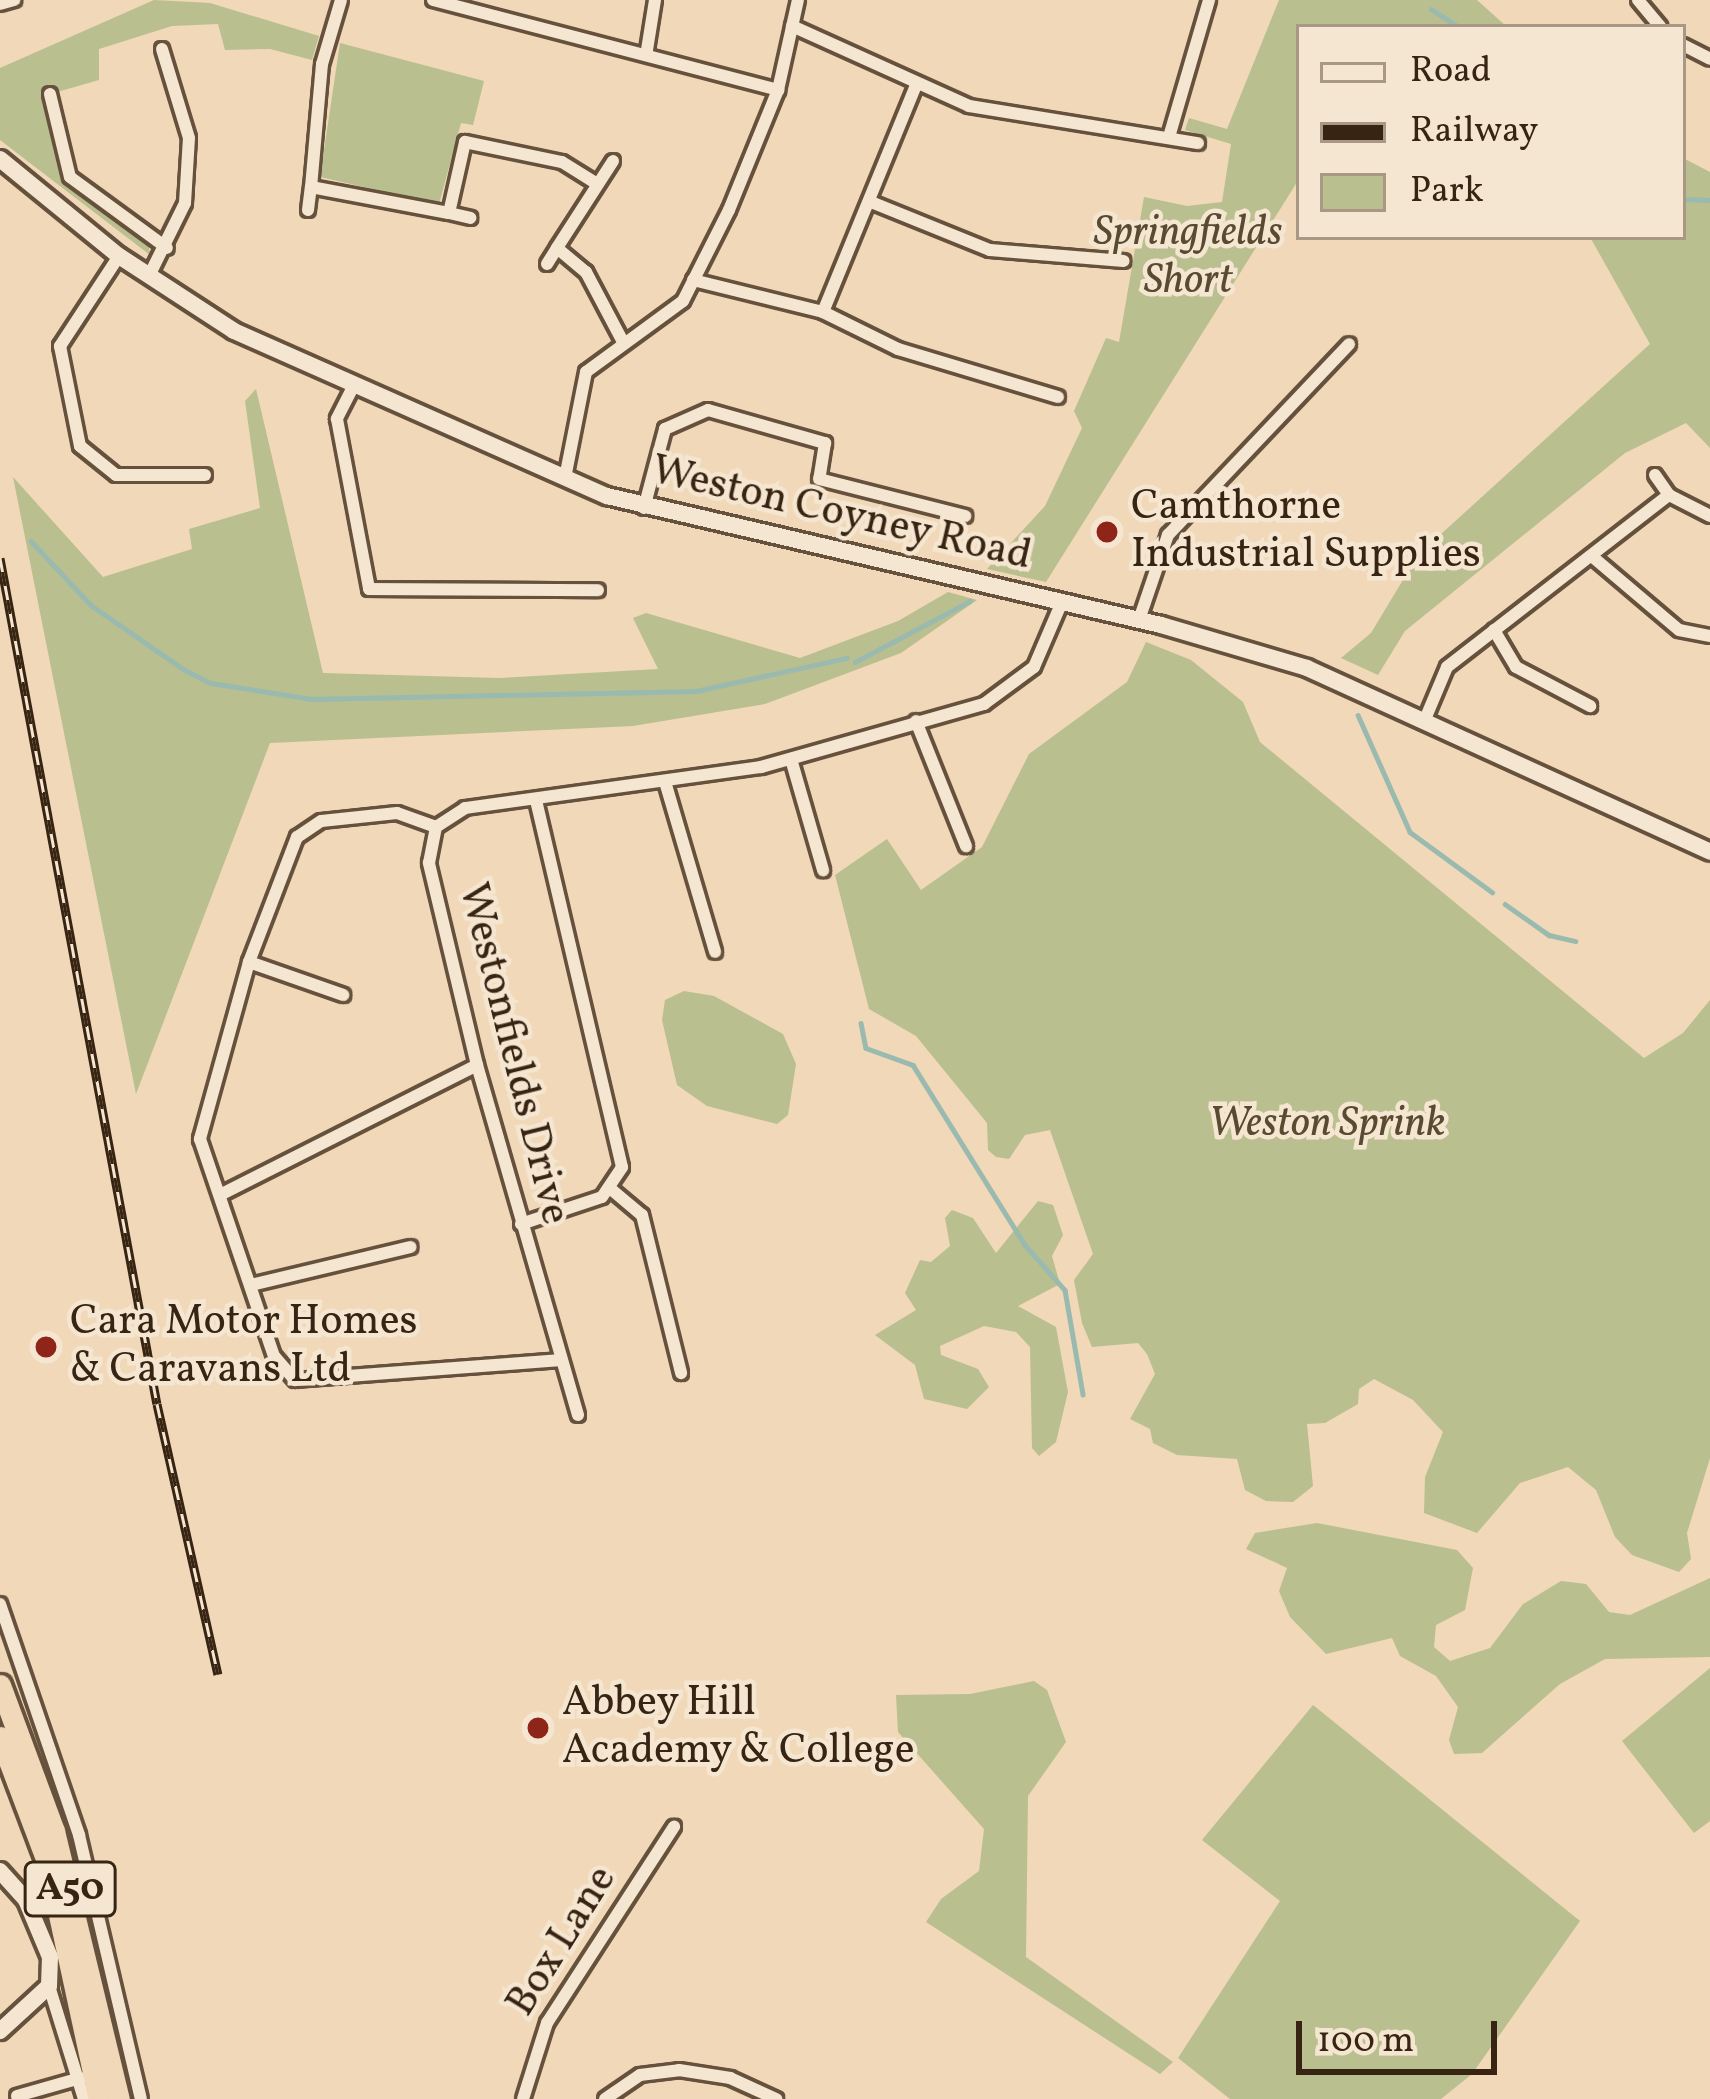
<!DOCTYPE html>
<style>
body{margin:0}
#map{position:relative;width:1710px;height:2099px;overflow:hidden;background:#f0d8b8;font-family:Vollkorn,serif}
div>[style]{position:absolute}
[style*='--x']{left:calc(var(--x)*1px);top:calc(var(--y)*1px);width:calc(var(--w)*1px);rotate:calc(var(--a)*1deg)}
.green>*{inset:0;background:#b9bf8f}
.stream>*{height:4.5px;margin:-2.25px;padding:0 2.25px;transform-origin:2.25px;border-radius:2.25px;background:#9abaaf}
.roads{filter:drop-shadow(3px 0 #66513c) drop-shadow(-3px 0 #66513c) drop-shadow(0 3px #66513c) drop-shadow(0 -3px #66513c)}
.street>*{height:12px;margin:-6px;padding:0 6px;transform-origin:6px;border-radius:6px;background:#f5e6d1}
.secondary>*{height:16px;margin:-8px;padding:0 8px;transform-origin:8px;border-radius:8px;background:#f5e6d1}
.highway>*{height:21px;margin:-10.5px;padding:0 10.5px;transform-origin:10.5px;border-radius:10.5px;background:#f0d8b8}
.rail>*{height:9px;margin-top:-4.5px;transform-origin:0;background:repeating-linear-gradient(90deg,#f5e6d1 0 14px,#382412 0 28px);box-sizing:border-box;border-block:3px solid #382412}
.dots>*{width:33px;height:33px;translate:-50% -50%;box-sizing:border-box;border:6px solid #f5e6d1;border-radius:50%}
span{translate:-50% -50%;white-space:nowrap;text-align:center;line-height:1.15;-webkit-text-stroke:9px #f5e6d1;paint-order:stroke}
.shield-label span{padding:3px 9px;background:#f5e6d1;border:3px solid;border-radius:9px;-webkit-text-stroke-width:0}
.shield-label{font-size:39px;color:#382412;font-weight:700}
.park-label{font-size:42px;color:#584b31;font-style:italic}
.poi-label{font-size:42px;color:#382412}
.left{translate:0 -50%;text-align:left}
.street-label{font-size:42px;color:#382412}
.legend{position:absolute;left:1296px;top:24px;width:390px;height:216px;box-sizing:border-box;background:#f5e6d1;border:3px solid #a99885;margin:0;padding:15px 21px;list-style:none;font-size:36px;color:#382412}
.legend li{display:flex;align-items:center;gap:24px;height:60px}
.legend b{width:60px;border:3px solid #a99885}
.scale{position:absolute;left:1296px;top:2021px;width:201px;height:54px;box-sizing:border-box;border:6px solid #382412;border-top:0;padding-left:15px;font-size:36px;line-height:42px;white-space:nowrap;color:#382412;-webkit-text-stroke:9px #f5e6d1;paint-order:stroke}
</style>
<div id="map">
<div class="green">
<div style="clip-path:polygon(154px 0,210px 3px,319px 36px,312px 60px,270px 49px,225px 50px,218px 24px,172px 26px,99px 49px,99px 80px,50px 94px,70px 177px,147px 233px,150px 255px,0 140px,0 68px)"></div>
<div style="clip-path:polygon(1279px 0,1477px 0,1507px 27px,1299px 27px,1299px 179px,1046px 582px,987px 569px,1045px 506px,1082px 428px,1074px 411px,1106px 338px,1119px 342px,1144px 197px,1187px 206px,1222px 202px,1231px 144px,1185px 130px,1189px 118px,1227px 129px)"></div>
<div style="clip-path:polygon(340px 43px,484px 81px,473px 125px,461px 123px,439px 204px,320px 177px)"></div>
<div style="clip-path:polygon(1683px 158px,1710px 172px,1710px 448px,1686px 423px,1625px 453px,1405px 631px,1378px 675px,1341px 658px,1371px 633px,1418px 555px,1650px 344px,1590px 237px,1683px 237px)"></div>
<div style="clip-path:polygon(256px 389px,323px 673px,499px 678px,658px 669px,633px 618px,646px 613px,800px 658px,898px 621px,948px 592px,977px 600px,901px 653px,765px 704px,633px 726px,270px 743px,136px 1094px,13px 477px,103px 577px,192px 549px,189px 529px,260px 508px,245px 401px)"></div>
<div style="clip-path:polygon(1146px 642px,1191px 660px,1243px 702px,1260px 742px,1644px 1058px,1683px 1033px,1710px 1000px,1710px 1458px,1687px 1533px,1691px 1559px,1679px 1572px,1632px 1555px,1615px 1537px,1596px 1490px,1568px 1467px,1520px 1483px,1477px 1533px,1424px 1513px,1425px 1477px,1443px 1432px,1413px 1400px,1374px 1379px,1359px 1389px,1358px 1404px,1325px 1423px,1307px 1424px,1313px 1486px,1293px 1502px,1266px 1501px,1245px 1490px,1237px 1459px,1177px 1455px,1153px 1443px,1150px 1429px,1130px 1419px,1155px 1374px,1147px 1354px,1138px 1343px,1092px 1347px,1082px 1323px,1074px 1280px,1093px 1254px,1050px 1130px,1025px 1135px,1009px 1159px,996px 1157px,988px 1150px,987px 1123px,916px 1036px,869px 1009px,835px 875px,887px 839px,921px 890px,982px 847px,1029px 754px,1127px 682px)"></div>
<div style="clip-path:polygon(684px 991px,714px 996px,783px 1034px,796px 1064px,788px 1115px,777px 1124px,707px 1106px,677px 1085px,662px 1020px,665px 1000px)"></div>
<div style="clip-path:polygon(1038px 1201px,1053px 1205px,1063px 1235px,1052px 1256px,1060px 1284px,1018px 1306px,1056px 1327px,1068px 1392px,1056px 1442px,1039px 1456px,1032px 1448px,1030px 1347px,1016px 1332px,984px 1326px,940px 1346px,941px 1355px,978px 1369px,989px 1387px,967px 1409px,924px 1399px,915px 1365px,875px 1335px,916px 1310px,905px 1293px,920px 1260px,931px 1262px,950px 1246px,945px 1218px,952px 1210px,973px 1218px,996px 1253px)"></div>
<div style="clip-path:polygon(1317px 1523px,1457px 1550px,1473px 1568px,1465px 1610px,1436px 1625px,1434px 1647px,1450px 1661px,1490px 1648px,1523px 1604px,1561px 1581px,1586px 1584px,1609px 1612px,1630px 1615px,1710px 1578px,1710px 1657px,1605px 1659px,1560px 1684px,1482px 1753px,1454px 1754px,1449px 1740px,1458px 1707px,1436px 1676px,1400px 1656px,1392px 1638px,1326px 1654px,1290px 1617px,1279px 1591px,1287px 1568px,1246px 1549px,1255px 1533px)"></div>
<div style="clip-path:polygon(1710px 1668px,1710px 1821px,1694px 1833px,1622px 1741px)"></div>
<div style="clip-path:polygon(1034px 1681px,1047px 1690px,1066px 1742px,1028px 1796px,1026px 1957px,1173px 2062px,1160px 2074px,926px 1922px,941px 1899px,979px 1871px,984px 1829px,898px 1732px,896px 1695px,970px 1694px)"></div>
<div style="clip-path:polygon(1313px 1705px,1580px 1921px,1472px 2074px,1441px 2099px,1230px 2099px,1178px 2058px,1280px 1901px,1202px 1840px)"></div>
</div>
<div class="stream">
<div style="--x:1431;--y:9;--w:33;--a:33"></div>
<div style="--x:1683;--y:199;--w:27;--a:2"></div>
<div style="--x:31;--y:541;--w:88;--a:46.8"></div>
<div style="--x:91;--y:605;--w:112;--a:34.8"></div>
<div style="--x:183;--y:669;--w:31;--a:27"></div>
<div style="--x:211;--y:683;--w:102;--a:9"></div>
<div style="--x:312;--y:699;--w:384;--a:-1.2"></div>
<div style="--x:696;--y:691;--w:154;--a:-12.4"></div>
<div style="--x:855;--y:662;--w:130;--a:-27.9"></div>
<div style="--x:1358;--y:715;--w:128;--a:66"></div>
<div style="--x:1410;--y:832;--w:102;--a:36.2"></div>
<div style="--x:1505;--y:904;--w:54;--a:35.2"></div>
<div style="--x:1549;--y:935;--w:27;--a:13"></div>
<div style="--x:861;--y:1023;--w:25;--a:79"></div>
<div style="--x:866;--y:1048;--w:50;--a:19.9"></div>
<div style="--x:913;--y:1065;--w:212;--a:58.1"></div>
<div style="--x:1025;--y:1245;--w:60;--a:48.4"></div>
<div style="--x:1065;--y:1290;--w:106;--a:80.2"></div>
</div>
<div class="roads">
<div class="street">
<div style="--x:341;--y:0;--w:67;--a:106.5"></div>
<div style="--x:322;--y:64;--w:123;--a:95.1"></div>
<div style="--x:311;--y:187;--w:140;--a:10.7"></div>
<div style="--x:449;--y:213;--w:73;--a:-77.3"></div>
<div style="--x:465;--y:142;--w:99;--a:11.7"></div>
<div style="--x:562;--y:162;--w:39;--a:32"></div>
<div style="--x:433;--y:0;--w:357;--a:14.6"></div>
<div style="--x:1638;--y:0;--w:35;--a:50"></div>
<div style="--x:0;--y:4;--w:15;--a:-16"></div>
<div style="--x:792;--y:26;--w:194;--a:24.3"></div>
<div style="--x:969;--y:106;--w:232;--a:9.2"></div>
<div style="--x:1683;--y:45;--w:30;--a:27"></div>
<div style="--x:647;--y:50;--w:51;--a:-80.9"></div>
<div style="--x:50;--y:94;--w:85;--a:76.5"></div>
<div style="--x:70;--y:177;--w:120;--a:36.2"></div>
<div style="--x:1169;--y:137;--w:143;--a:-73.7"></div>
<div style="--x:613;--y:161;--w:103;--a:122.8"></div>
<div style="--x:557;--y:248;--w:38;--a:40"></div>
<div style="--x:586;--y:272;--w:79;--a:62.1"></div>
<div style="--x:871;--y:202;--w:128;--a:22"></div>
<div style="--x:990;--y:250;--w:134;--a:4.7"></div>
<div style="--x:308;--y:210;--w:23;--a:-83"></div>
<div style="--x:449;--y:213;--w:22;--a:13"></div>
<div style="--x:119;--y:256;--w:108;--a:123.2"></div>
<div style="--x:60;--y:346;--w:102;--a:78.7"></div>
<div style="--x:80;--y:446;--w:46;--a:38.9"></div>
<div style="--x:116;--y:475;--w:89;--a:0"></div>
<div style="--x:547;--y:264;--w:19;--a:-58"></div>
<div style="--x:149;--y:276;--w:81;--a:-63.7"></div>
<div style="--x:185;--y:203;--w:65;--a:-86.5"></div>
<div style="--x:189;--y:138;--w:93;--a:-106.9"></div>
<div style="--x:693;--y:280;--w:134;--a:13.8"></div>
<div style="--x:823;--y:312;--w:84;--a:26.3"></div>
<div style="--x:898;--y:349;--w:167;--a:16.7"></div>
<div style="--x:823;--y:312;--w:245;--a:-67.7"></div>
<div style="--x:354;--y:385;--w:38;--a:117"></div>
<div style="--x:337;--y:419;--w:173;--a:79.3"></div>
<div style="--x:369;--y:589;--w:229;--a:0.3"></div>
<div style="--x:1655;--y:475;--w:24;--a:55"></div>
<div style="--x:565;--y:478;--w:108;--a:-78.8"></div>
<div style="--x:586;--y:372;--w:120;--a:-36.2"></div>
<div style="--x:683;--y:301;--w:102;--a:-63.2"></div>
<div style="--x:729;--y:210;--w:130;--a:-67.8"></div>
<div style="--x:778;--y:90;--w:92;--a:-77.5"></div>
<div style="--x:644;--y:508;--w:82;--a:-75.1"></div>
<div style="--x:665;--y:429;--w:47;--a:-23.8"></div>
<div style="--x:708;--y:410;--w:122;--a:15.8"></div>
<div style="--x:825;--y:443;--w:36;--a:99"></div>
<div style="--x:819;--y:479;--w:151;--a:14.2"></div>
<div style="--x:1594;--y:558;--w:111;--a:40.3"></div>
<div style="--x:1679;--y:630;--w:32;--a:11"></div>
<div style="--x:1139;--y:620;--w:90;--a:-71.2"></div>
<div style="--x:1168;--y:535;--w:263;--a:-46.5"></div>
<div style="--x:1494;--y:630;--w:43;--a:59.3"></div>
<div style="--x:1516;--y:667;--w:84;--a:27.8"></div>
<div style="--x:1426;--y:717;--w:54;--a:-67.2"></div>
<div style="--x:1447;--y:667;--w:281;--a:-37.8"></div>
<div style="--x:1669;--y:495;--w:46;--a:27.1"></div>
<div style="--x:916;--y:721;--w:135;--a:68.2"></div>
<div style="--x:791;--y:759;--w:116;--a:73.9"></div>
<div style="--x:666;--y:785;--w:174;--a:73.6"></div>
<div style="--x:436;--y:827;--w:41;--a:-160.3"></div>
<div style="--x:397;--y:813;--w:76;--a:174"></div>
<div style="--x:321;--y:821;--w:29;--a:146"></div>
<div style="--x:297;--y:837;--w:134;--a:111"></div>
<div style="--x:249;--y:962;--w:184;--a:105.5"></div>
<div style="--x:200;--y:1139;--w:229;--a:71.2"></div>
<div style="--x:274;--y:1356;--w:32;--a:49"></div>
<div style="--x:295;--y:1380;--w:264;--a:-4.3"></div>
<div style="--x:249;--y:962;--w:100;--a:19.3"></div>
<div style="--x:612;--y:1190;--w:39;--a:40"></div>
<div style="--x:642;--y:1215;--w:163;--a:76.1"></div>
<div style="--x:220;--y:1195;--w:288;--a:-26.8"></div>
<div style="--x:521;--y:1224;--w:85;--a:-18.4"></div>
<div style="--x:602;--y:1197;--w:36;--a:-56"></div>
<div style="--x:622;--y:1167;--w:376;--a:-103.2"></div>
<div style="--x:251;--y:1285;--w:164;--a:-13.4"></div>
<div style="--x:578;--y:1415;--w:364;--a:-106.1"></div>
<div style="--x:477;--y:1065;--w:208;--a:-103.4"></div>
<div style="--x:429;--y:863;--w:37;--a:-79"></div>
<div style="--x:436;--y:827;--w:35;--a:-33"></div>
<div style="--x:465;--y:808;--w:299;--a:-7.9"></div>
<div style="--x:761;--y:767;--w:232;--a:-15.8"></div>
<div style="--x:984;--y:704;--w:62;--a:-36.5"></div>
<div style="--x:1034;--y:667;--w:69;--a:-66.8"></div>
<div style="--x:0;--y:1604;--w:244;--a:71.1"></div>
<div style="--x:79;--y:1835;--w:271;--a:76.8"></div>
<div style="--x:49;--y:1986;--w:118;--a:72.8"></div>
<div style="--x:17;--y:2096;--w:66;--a:-15.9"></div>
<div style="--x:523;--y:2099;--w:80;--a:-72.5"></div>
<div style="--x:547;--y:2023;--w:234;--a:-57.1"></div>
<div style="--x:605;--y:2099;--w:42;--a:-34.4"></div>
<div style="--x:640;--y:2075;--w:39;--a:-7"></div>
<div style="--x:679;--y:2070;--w:52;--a:8.9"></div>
<div style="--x:730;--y:2078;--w:51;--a:24.5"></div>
</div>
<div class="secondary">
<div style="--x:0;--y:159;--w:154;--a:39.2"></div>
<div style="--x:119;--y:256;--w:137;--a:33.1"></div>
<div style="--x:234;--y:331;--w:408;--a:23.9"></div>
<div style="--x:607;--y:496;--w:569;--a:13.11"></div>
<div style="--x:1161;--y:625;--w:152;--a:16.4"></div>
<div style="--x:1307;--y:668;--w:443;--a:24.5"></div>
<div style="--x:0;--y:1871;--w:39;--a:48"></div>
<div style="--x:26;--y:1900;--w:62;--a:67.2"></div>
<div style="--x:50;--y:1957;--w:29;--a:92"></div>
<div style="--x:49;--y:1986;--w:67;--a:137.4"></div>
</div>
<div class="highway">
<div style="--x:0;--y:1685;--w:156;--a:69.7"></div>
<div style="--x:54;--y:1831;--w:276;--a:76.4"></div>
<div style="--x:0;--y:1737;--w:136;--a:69.3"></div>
<div style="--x:48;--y:1864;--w:240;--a:77.8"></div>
</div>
</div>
<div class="rail">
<div style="--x:0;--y:558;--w:860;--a:79.49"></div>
<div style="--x:157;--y:1404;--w:277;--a:77.3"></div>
</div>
<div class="dots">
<div style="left:1107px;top:532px;background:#8f2418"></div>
<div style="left:46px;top:1347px;background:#8f2418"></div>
<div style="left:538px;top:1728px;background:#8f2418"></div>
</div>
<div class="shield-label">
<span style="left:70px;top:1889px">A50</span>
</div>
<div class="park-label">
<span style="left:1188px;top:258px">Springfields<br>Short</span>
<span style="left:1327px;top:1125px">Weston Sprink</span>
</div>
<div class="poi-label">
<span class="left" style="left:1131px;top:532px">Camthorne<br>Industrial Supplies</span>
<span class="left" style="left:70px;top:1347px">Cara Motor Homes<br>&amp; Caravans Ltd</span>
<span class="left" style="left:562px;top:1728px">Abbey Hill<br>Academy &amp; College</span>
</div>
<div class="street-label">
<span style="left:841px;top:515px;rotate:13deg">Weston Coyney Road</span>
<span style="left:512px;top:1054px;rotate:76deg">Westonfields Drive</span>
<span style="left:563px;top:1942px;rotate:-58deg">Box Lane</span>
</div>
<ul class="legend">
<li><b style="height:15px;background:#f5e6d1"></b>Road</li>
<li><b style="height:15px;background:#382412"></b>Railway</li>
<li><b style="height:33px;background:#b9bf8f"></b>Park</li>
</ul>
<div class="scale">100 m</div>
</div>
